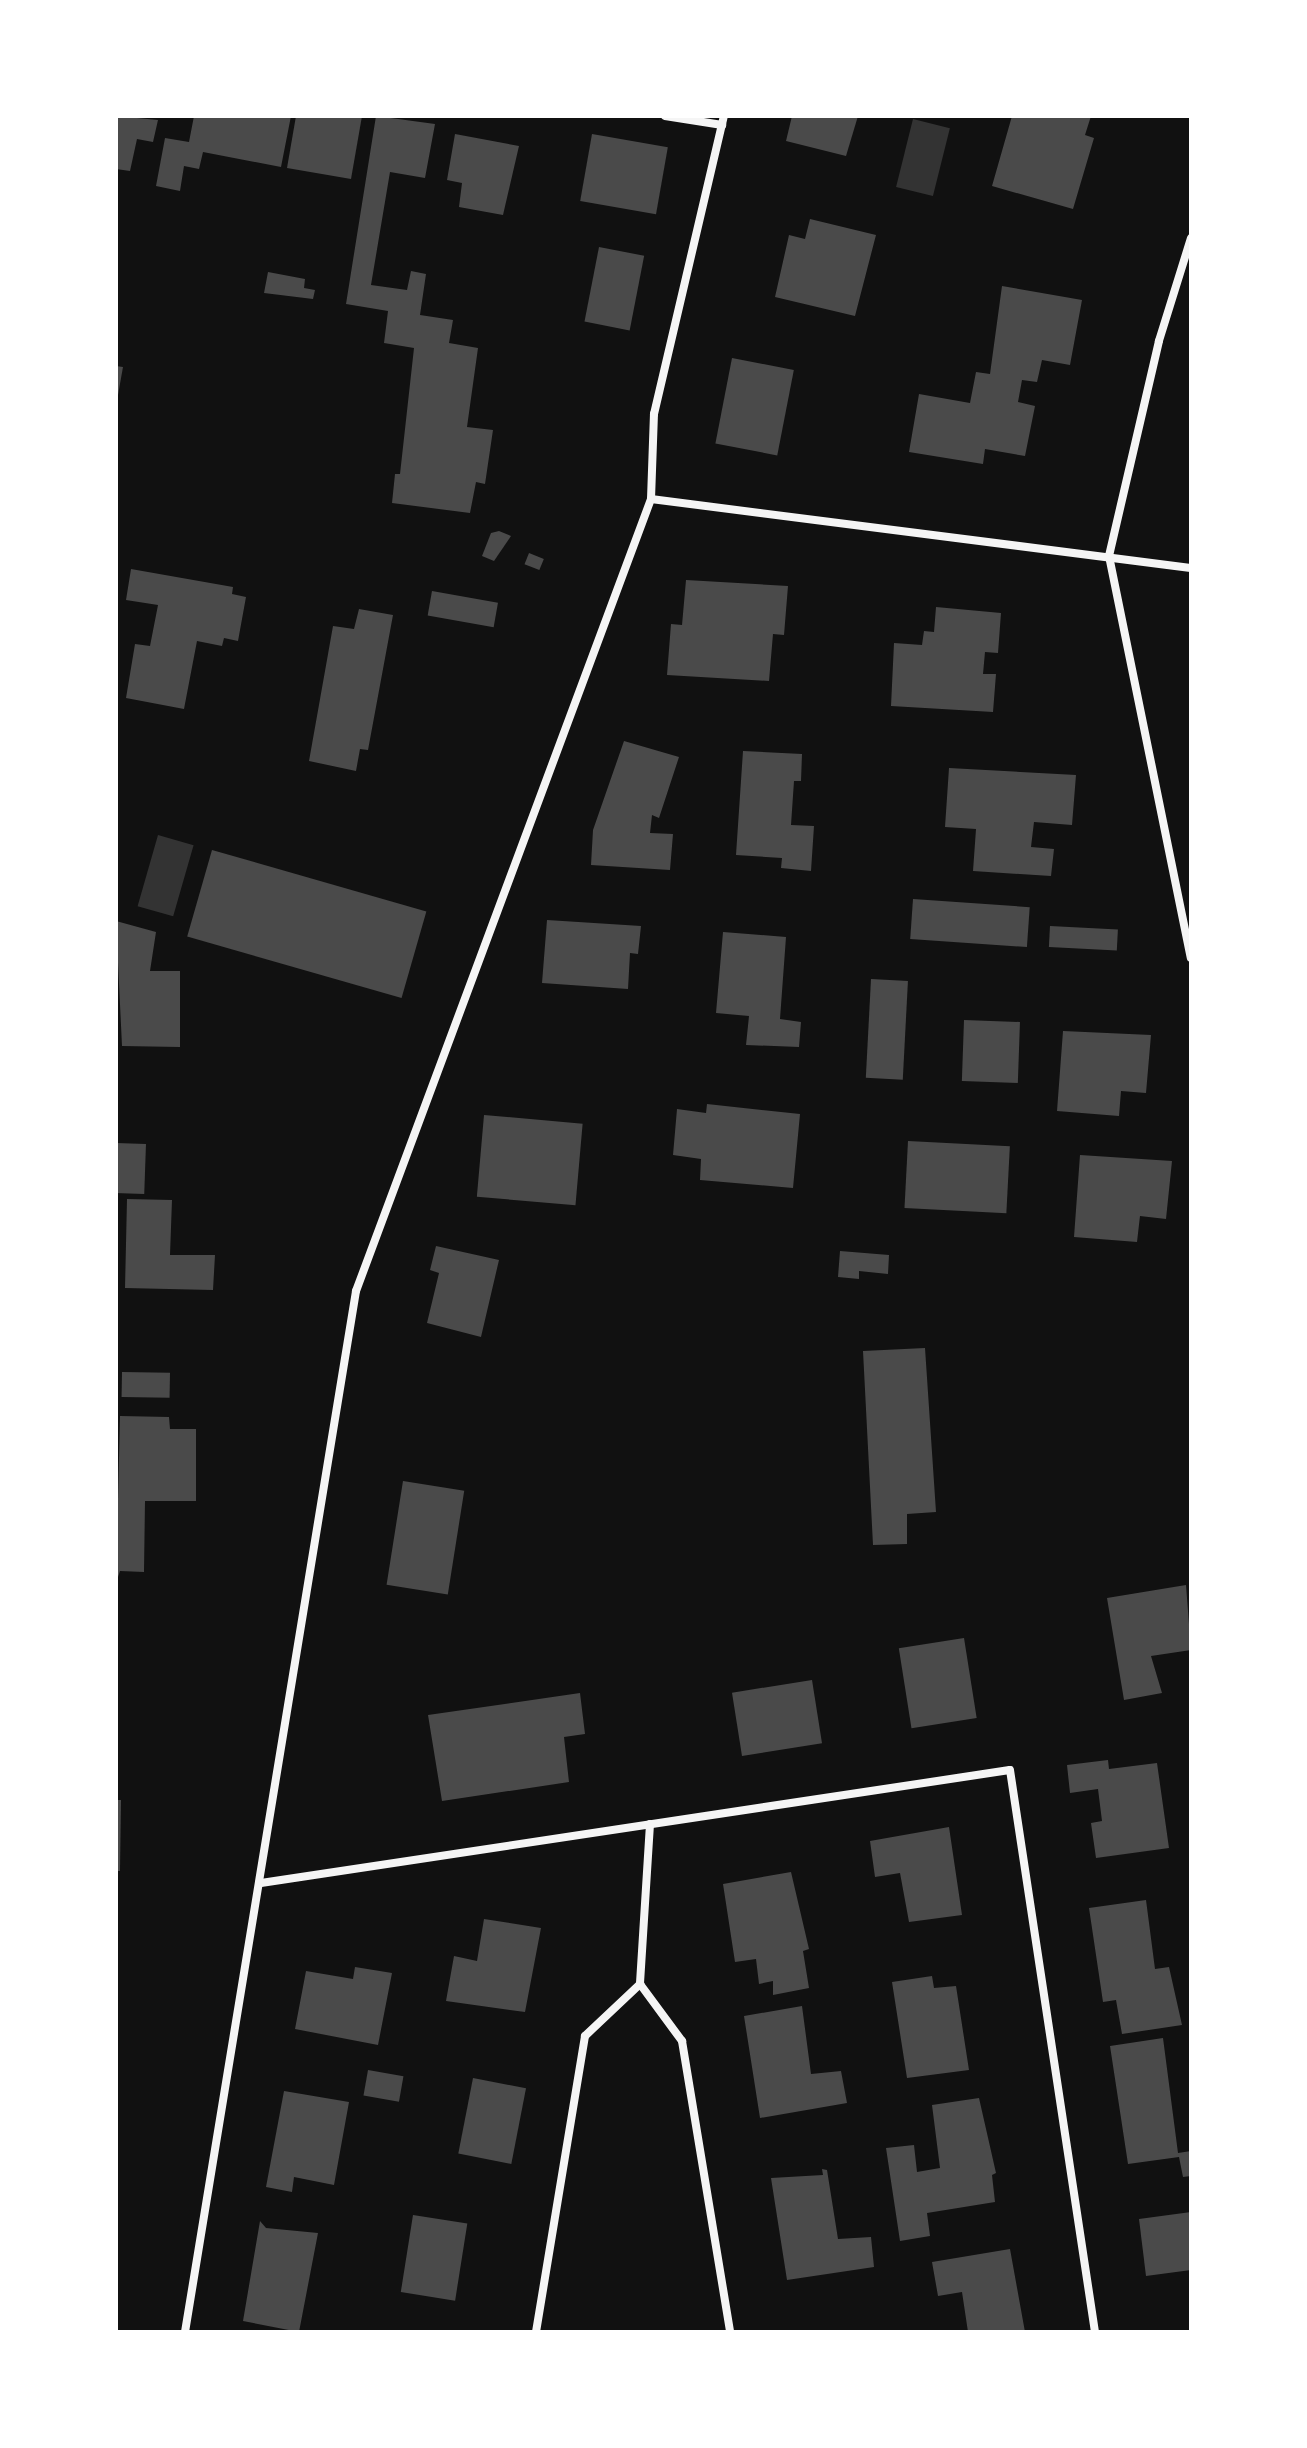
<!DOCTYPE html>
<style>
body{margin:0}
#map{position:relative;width:1307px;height:2448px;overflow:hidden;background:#111;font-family:"Varela Round",sans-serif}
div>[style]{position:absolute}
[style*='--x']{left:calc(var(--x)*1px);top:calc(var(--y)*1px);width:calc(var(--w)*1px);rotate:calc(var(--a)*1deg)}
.water>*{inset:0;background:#333;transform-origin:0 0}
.building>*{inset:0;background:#4a4a4a;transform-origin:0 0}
.minor>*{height:8px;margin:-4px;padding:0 4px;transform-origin:4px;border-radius:4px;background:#f5f5f5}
span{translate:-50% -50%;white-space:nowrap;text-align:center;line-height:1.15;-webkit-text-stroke:8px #fff;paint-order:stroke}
.frame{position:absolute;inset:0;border:118px solid #fff;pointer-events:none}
</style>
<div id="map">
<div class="water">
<div style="left:913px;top:119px;width:38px;height:70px;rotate:14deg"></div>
<div style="left:158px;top:835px;width:37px;height:74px;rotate:16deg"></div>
</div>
<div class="building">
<div style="clip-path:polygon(116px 116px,158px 120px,153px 142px,137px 139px,130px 171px,116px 169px)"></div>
<div style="clip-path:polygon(194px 116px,291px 116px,281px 167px,203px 152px,199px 169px,184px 166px,180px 191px,156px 186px,165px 138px,189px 142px)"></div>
<div style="clip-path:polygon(296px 116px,362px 116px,351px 179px,287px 168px)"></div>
<div style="clip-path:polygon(376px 116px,435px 124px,425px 178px,390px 172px,371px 285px,407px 290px,411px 271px,426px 274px,420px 315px,453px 320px,449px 343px,478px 348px,467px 427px,493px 430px,485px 484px,476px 482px,470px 513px,392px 503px,395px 474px,400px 474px,414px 348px,384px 343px,388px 311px,346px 304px)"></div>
<div style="clip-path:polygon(792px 116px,858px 116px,846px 156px,786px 141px)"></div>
<div style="clip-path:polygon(1012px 116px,1091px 116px,1085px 135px,1094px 138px,1073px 209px,992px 186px)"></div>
<div style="clip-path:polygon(455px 134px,519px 146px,503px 215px,459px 207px,462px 183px,447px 180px)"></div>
<div style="left:592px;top:134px;width:77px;height:68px;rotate:10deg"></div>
<div style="clip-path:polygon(810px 219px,876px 235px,855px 316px,775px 297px,789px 235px,805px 239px)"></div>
<div style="left:599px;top:247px;width:46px;height:76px;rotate:11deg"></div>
<div style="clip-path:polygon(268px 272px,305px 279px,304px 288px,315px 290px,313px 299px,264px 293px)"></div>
<div style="clip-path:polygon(1002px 286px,1082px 300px,1070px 365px,1042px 360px,1037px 382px,1022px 380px,1018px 402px,1035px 406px,1025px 456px,985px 449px,983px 464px,909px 452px,919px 394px,970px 403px,976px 372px,990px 374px)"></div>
<div style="left:732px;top:358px;width:63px;height:87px;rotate:11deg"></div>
<div style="clip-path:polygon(116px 366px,123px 367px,118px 395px,116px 395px)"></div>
<div style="clip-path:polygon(499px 531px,511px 536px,494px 561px,482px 556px,491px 533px)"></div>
<div style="left:529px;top:553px;width:16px;height:12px;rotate:22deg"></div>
<div style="clip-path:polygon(131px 569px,233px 587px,232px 594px,246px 597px,238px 641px,224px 638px,222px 646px,197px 641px,184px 709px,126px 698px,135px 644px,150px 646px,158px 605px,126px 600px)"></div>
<div style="clip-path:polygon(686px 580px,788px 586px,784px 635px,773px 634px,769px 681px,667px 675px,671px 624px,682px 625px)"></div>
<div style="left:432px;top:591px;width:67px;height:25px;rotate:10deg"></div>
<div style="clip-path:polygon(936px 607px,1001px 613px,998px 653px,985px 652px,983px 674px,996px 674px,993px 712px,891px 706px,894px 643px,922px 645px,924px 631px,934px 632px)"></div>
<div style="clip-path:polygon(359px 609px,393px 615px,368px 750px,360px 749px,356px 771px,309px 761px,333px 626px,354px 629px)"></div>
<div style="clip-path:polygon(624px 741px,679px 757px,659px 818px,652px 815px,650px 833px,673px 834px,670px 870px,591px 865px,593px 830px)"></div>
<div style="clip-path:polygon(743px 751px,802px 754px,801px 781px,794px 781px,791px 825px,814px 826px,811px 871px,781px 868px,782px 858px,736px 855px)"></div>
<div style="clip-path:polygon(949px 768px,1076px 775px,1072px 825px,1034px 822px,1031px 847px,1054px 849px,1051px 876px,973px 871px,976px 829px,945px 827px)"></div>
<div style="left:212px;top:850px;width:223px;height:90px;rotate:16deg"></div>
<div style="left:913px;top:899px;width:117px;height:40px;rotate:4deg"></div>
<div style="clip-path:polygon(547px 920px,641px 926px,638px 954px,630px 953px,628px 989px,542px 983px)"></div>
<div style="clip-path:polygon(116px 921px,156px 932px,150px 971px,180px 971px,180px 1047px,122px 1046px)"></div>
<div style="left:1050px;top:926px;width:68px;height:21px;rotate:3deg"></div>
<div style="clip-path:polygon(723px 932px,786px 937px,780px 1019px,801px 1022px,799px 1047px,746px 1045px,749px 1016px,716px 1013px)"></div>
<div style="left:871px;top:979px;width:37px;height:99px;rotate:3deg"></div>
<div style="left:964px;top:1020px;width:56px;height:61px;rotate:2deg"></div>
<div style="clip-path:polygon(1063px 1031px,1151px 1035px,1146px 1093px,1121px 1091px,1119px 1116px,1057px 1111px)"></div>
<div style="clip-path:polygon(707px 1104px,800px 1114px,793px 1188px,700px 1180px,701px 1159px,673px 1155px,677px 1109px,706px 1113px)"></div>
<div style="left:484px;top:1115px;width:99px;height:82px;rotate:5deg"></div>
<div style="left:908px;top:1141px;width:102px;height:67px;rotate:3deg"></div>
<div style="left:116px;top:1143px;width:30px;height:50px;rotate:2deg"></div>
<div style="clip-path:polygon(1080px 1155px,1172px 1161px,1166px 1219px,1140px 1216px,1137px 1242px,1074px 1237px)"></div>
<div style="clip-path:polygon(127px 1199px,172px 1200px,170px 1255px,215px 1255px,213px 1290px,125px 1288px)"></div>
<div style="clip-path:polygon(436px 1246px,499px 1260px,481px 1337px,427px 1323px,439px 1273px,430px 1270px)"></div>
<div style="clip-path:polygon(840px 1251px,889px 1255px,888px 1274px,859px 1271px,859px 1279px,838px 1277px)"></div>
<div style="clip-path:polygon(925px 1348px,936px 1512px,907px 1514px,907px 1544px,873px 1545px,863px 1351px)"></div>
<div style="left:122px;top:1372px;width:48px;height:25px;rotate:1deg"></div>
<div style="clip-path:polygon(120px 1416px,169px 1417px,170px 1429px,196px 1429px,196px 1501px,145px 1501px,144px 1572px,120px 1571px,116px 1583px)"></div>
<div style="left:403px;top:1481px;width:62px;height:105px;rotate:9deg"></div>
<div style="clip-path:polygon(1186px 1585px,1191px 1650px,1151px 1656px,1162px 1693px,1124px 1700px,1107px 1598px)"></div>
<div style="left:964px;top:1638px;width:81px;height:66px;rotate:81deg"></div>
<div style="left:812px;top:1680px;width:64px;height:81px;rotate:81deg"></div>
<div style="clip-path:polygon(580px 1693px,585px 1734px,564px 1737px,569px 1782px,442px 1801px,428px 1715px)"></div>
<div style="clip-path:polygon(1108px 1760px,1109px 1769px,1157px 1763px,1169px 1848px,1096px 1858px,1091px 1823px,1102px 1821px,1098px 1789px,1070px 1793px,1067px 1765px)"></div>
<div style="clip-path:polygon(116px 1800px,121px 1800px,120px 1871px,116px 1871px)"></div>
<div style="clip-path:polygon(949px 1827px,962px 1915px,909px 1922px,900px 1873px,875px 1877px,870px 1841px)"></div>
<div style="clip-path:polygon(791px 1872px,809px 1949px,803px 1951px,809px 1988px,773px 1995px,773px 1981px,759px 1984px,756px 1959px,735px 1962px,723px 1884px)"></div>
<div style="clip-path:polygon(1146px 1900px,1155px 1969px,1169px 1967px,1182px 2025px,1122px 2034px,1116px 2000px,1103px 2002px,1089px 1908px)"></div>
<div style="clip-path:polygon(484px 1919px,541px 1928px,525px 2012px,446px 2001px,454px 1956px,477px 1961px)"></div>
<div style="clip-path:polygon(355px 1967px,392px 1973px,378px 2045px,295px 2029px,306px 1971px,353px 1979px)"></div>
<div style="clip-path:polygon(932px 1976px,934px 1988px,956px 1986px,969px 2070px,907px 2078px,892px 1982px)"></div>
<div style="clip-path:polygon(802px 2006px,811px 2074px,841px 2071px,847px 2103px,760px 2118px,744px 2016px)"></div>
<div style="clip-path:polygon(1163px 2038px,1178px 2153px,1191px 2151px,1191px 2176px,1183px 2177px,1179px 2157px,1128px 2164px,1110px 2046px)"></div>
<div style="left:368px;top:2070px;width:36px;height:26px;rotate:10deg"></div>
<div style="left:473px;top:2078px;width:54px;height:77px;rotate:11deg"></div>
<div style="clip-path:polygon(284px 2091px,349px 2102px,334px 2185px,294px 2177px,292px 2192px,266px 2187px)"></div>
<div style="clip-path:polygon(979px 2098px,996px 2173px,992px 2175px,995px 2202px,927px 2213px,930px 2236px,900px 2241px,886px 2148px,914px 2145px,917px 2172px,940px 2168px,932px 2105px)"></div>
<div style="clip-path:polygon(822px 2169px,827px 2170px,838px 2239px,871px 2237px,874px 2267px,787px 2280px,771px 2178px,823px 2175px)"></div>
<div style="clip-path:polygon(1191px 2212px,1191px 2270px,1146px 2276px,1139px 2219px)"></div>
<div style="left:413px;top:2215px;width:55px;height:78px;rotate:9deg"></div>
<div style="clip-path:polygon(260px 2221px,266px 2228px,318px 2233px,299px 2332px,243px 2321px)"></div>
<div style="clip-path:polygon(1010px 2249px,1025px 2332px,968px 2332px,962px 2292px,938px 2296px,932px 2262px)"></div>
</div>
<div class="minor">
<div style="--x:665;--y:116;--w:58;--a:9"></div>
<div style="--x:1191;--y:238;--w:108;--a:107.3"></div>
<div style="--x:1159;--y:341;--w:221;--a:103.1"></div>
<div style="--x:1109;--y:556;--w:410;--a:78.5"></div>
<div style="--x:651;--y:499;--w:544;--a:7.28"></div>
<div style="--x:650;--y:1824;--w:160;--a:93.6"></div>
<div style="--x:640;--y:1984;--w:71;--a:53.6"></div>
<div style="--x:682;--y:2041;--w:295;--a:80.6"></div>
<div style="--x:261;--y:1883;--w:757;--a:-8.58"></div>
<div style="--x:1010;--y:1770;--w:568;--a:81.4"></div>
<div style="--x:185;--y:2332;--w:1055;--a:-80.67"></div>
<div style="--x:356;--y:1291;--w:845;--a:-69.57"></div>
<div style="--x:651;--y:499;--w:85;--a:-88"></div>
<div style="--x:654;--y:414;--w:306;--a:-76.8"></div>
<div style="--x:536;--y:2332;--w:300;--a:-80.6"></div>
<div style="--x:585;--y:2036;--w:76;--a:-43.4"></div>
</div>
<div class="frame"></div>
</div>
